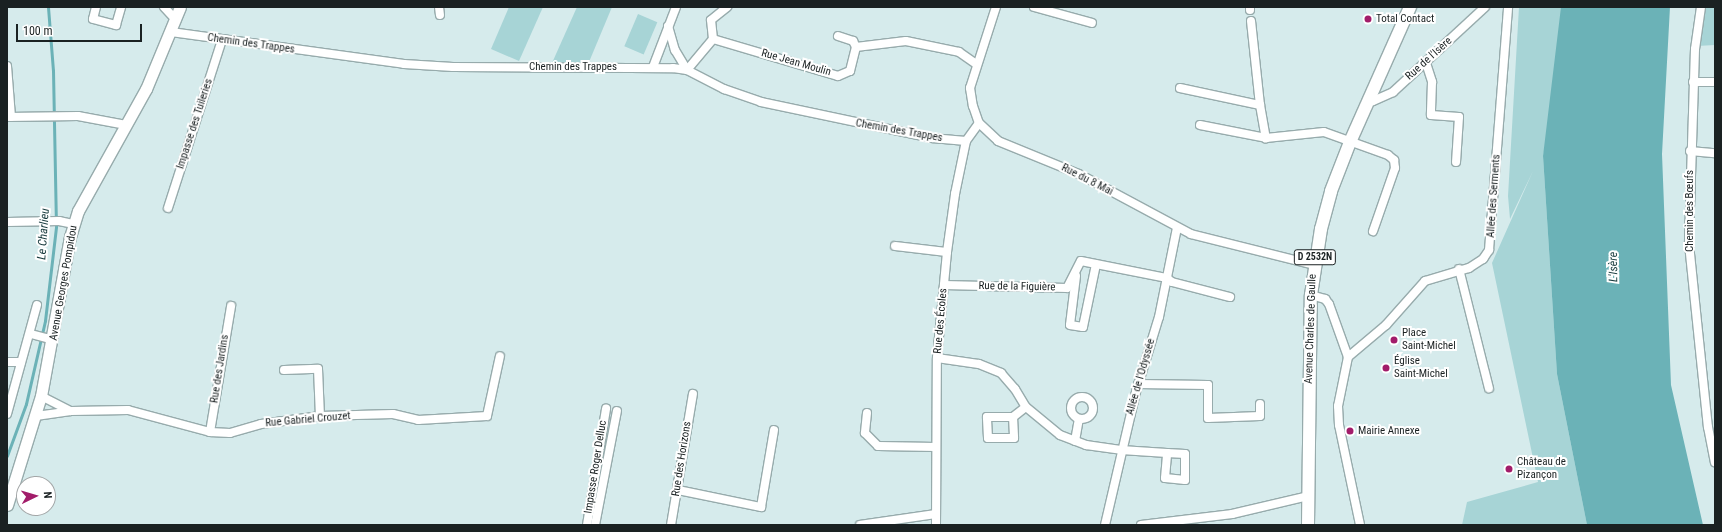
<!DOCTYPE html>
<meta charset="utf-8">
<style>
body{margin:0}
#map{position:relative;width:1722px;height:532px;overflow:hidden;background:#d6ebec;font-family:"Roboto Condensed",sans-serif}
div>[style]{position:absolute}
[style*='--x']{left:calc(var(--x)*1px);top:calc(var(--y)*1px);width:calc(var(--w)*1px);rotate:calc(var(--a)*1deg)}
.green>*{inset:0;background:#a7d4d6;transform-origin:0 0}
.water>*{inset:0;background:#6bb2b7}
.stream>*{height:2.5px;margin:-1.25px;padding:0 1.25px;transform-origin:1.25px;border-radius:1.25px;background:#6bb2b7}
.roads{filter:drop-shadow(1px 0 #97abac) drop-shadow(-1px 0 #97abac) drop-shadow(0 1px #97abac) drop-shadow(0 -1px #97abac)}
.minor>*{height:8px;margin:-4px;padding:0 4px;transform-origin:4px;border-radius:4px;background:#fff}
.minor>.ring{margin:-4px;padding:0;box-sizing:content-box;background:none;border:8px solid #fff;border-radius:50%}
.secondary>*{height:11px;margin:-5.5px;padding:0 5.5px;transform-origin:5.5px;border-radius:5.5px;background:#fff}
.primary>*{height:12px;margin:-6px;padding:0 6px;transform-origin:6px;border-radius:6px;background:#fff}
.dots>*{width:11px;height:11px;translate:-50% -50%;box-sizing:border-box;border:2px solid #fff;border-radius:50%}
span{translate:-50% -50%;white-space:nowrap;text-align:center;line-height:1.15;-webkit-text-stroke:4px #fff;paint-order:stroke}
.shield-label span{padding:1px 3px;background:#fff;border:1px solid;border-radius:3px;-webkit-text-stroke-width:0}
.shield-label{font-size:10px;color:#1a2122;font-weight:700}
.poi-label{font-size:11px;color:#1a2122}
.left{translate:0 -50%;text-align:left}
.street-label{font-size:11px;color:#1a2122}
.water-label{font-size:12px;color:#15383b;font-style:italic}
.frame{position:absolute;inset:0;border:8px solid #1a2122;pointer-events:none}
.north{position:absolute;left:16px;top:476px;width:40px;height:40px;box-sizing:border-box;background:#fff;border:1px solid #a3a6a7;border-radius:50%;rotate:85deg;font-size:11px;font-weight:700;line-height:16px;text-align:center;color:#1a2122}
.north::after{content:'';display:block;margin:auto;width:14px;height:18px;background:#a21c6a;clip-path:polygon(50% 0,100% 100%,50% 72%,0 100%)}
.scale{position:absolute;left:16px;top:24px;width:126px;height:18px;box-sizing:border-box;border:2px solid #1a2122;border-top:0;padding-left:5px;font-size:12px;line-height:14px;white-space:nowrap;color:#1a2122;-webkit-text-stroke:3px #fff;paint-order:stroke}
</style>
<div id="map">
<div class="green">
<div style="clip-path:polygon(509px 7px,543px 7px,519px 61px,491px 49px)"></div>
<div style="clip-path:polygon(577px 7px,612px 7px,589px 62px,552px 63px)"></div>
<div style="clip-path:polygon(1519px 7px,1575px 7px,1543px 156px,1557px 374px,1587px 525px,1462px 525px,1467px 502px,1538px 482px,1492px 263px,1533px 171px,1510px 219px,1508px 196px)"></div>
<div style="clip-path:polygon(1703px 7px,1715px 7px,1715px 45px,1697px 46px)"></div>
<div style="left:638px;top:14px;width:21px;height:35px;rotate:23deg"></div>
</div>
<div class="water">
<div style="clip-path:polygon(1561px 7px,1670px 7px,1662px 154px,1671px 385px,1703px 525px,1587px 525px,1557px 374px,1543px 156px)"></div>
</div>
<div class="stream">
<div style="--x:7;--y:456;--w:55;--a:-69.9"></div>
<div style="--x:26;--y:404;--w:85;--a:-77.1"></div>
<div style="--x:45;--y:321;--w:95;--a:-83.3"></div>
<div style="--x:56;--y:227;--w:156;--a:-91.1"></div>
<div style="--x:53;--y:71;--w:64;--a:-94.5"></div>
</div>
<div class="roads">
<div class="minor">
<div style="--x:96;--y:7;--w:12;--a:104"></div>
<div style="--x:93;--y:19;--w:24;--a:15"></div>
<div style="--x:116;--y:25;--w:19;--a:-74"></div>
<div style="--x:164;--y:7;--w:18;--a:47"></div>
<div style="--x:439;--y:7;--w:8;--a:83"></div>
<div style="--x:996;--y:7;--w:85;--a:107.8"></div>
<div style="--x:970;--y:88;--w:18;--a:81"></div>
<div style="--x:973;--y:106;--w:18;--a:71"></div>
<div style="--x:979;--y:123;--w:26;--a:43"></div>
<div style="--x:998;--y:141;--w:87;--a:22.2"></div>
<div style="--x:1079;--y:174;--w:127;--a:28.2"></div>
<div style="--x:1191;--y:234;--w:127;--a:14.1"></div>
<div style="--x:1034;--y:7;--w:60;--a:15.4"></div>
<div style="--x:1250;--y:7;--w:3;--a:90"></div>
<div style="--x:1701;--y:7;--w:42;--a:98.1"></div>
<div style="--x:1695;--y:49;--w:195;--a:91.8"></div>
<div style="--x:1689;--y:244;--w:184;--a:84.1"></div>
<div style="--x:1708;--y:427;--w:36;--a:79"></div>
<div style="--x:1251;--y:21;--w:84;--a:83.9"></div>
<div style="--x:1260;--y:105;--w:34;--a:80"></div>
<div style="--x:1266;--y:138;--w:58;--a:-5.9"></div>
<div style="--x:1324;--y:132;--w:68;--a:19.8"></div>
<div style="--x:1388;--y:155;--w:8;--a:40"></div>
<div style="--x:1394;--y:160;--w:8;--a:83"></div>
<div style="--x:1395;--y:168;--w:67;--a:109.2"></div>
<div style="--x:668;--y:26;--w:25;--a:74"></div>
<div style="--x:675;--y:50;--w:23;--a:59"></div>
<div style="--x:687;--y:70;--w:40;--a:-50"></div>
<div style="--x:171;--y:32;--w:235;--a:7.8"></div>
<div style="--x:404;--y:64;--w:49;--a:3.5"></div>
<div style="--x:453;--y:67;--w:220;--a:0.3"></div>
<div style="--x:673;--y:68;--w:14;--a:8"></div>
<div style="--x:687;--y:70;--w:42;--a:27.2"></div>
<div style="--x:724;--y:89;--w:39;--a:19"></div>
<div style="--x:761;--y:102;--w:175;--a:11.9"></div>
<div style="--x:932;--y:138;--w:34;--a:5"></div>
<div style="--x:838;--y:36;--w:16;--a:18"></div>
<div style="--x:853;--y:41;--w:7;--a:63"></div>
<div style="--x:713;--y:39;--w:130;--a:16.5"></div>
<div style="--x:838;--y:76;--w:13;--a:-23"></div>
<div style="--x:850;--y:71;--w:25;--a:-76"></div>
<div style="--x:856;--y:47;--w:50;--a:-6.8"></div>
<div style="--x:906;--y:41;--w:54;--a:11.7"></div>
<div style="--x:959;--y:52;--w:21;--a:35"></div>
<div style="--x:713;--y:39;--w:19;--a:-96"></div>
<div style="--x:711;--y:20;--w:21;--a:-39"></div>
<div style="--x:1426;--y:63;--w:20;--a:72"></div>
<div style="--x:1432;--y:82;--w:33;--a:92"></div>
<div style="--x:1431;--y:115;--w:28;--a:4"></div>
<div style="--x:1459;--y:117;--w:45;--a:93.8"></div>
<div style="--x:7;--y:66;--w:51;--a:85.5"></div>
<div style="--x:653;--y:67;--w:64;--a:-69"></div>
<div style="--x:1693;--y:82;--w:22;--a:0"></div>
<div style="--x:1180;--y:88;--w:82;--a:12"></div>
<div style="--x:1368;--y:99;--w:5;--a:22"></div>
<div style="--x:1373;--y:101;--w:22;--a:-24"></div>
<div style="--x:1393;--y:92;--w:125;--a:-42.7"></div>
<div style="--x:7;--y:117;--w:71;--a:-0.8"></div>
<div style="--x:78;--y:116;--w:49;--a:10.6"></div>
<div style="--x:1200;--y:125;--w:67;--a:11.1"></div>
<div style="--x:1690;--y:151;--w:25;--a:5"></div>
<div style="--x:168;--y:208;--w:176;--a:-72.2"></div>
<div style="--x:7;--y:222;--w:52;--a:-1.1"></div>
<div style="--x:59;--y:221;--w:14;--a:12"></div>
<div style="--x:895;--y:246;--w:52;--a:6.6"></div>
<div style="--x:1459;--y:269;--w:123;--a:75.9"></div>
<div style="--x:1076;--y:276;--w:49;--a:97"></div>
<div style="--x:1070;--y:325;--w:13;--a:9"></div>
<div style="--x:1083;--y:327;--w:64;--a:-78.3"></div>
<div style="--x:944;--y:285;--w:123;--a:1.4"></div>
<div style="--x:1067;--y:288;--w:30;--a:-63"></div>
<div style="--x:1081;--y:261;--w:88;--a:11.2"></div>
<div style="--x:1167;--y:278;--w:6;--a:39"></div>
<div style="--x:1172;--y:282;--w:60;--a:14.5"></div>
<div style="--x:1311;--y:295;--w:15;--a:16"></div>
<div style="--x:1325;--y:299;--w:6;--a:51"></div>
<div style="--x:1329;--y:304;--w:56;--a:70.3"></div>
<div style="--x:1348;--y:357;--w:50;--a:101.5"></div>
<div style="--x:1338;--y:406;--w:19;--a:87"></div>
<div style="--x:1339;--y:425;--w:102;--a:78.1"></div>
<div style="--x:31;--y:334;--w:23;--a:15"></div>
<div style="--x:1348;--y:357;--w:50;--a:-40.1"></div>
<div style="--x:1386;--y:325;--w:59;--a:-48.4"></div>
<div style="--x:1425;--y:281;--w:46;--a:-16.5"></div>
<div style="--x:1469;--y:268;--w:17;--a:-33"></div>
<div style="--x:1483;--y:259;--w:11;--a:-56"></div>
<div style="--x:1489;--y:250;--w:244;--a:-85.5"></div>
<div style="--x:937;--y:358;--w:42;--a:8.1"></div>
<div style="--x:979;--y:364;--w:24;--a:22"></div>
<div style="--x:1001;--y:373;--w:21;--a:49"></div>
<div style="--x:1015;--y:389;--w:21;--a:59"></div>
<div style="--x:1026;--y:407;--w:44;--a:39.5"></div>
<div style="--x:1060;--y:435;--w:28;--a:21"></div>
<div style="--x:1086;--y:445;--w:35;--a:8"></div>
<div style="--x:1121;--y:450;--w:46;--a:3.7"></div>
<div style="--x:1167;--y:453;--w:18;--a:3"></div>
<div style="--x:1185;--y:454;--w:26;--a:90"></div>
<div style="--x:1185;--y:480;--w:20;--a:-174"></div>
<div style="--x:1165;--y:478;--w:25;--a:-85"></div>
<div style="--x:7;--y:362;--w:14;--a:0"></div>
<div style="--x:284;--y:370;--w:34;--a:-2"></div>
<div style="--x:318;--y:369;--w:47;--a:87.6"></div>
<div style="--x:1138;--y:384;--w:70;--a:0.8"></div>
<div style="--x:1208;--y:385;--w:33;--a:90"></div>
<div style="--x:1208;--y:418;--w:52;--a:-2.2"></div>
<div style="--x:1260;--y:416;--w:12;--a:-90"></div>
<div style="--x:41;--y:396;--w:33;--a:27"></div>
<div class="ring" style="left:1071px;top:397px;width:14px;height:14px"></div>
<div style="--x:867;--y:413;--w:20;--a:96"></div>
<div style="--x:865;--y:433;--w:18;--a:45"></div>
<div style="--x:878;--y:446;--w:58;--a:1"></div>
<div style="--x:7;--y:414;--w:113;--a:-74.6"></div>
<div style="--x:36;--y:416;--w:35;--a:-8"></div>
<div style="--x:71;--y:411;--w:57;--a:-1"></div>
<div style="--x:128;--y:410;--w:85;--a:15"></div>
<div style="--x:210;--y:432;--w:20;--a:3"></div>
<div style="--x:230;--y:433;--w:32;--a:-16"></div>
<div style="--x:261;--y:424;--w:60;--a:-7.7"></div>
<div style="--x:320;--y:416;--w:73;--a:-1.6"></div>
<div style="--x:393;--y:414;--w:26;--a:13"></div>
<div style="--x:418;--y:420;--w:69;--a:-3.3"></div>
<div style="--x:487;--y:416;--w:61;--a:-77.8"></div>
<div style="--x:987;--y:417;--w:26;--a:0"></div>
<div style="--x:1013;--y:417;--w:21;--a:87"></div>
<div style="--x:1014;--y:438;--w:26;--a:180"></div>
<div style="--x:988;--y:438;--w:21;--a:-93"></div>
<div style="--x:1013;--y:417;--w:16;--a:-38"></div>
<div style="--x:210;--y:432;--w:128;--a:-80.5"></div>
<div style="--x:1075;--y:441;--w:22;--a:-80"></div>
<div style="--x:678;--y:490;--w:85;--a:11.6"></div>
<div style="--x:761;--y:507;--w:78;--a:-80.4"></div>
<div style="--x:587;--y:525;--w:118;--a:-80.7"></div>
<div style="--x:595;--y:525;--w:116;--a:-79.1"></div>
<div style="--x:671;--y:525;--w:133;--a:-80.5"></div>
<div style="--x:860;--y:525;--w:76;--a:-8.3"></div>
<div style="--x:936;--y:525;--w:167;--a:-89.7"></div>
<div style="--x:937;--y:358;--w:106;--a:-84.6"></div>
<div style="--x:947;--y:252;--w:59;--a:-82.1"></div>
<div style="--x:955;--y:194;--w:54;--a:-78.3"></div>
<div style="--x:966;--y:141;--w:22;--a:-54"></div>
<div style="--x:1105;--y:525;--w:137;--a:-76.9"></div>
<div style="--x:1136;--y:392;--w:78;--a:-73"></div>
<div style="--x:1159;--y:317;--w:91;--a:-78.6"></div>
<div style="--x:1141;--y:525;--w:92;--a:-6.9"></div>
<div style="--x:1232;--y:514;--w:78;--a:-13.3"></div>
</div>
<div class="secondary">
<div style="--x:7;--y:505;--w:114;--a:-72.7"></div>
<div style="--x:41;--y:396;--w:162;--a:-79.7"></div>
<div style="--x:70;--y:237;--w:27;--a:-73"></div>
<div style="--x:78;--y:211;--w:140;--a:-60.9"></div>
<div style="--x:146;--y:89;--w:89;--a:-67.5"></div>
</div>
<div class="primary">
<div style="--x:1308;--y:525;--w:230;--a:-89.3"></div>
<div style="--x:1311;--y:295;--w:67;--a:-81.4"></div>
<div style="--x:1321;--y:229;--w:39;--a:-75"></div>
<div style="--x:1331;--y:191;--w:53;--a:-68.8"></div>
<div style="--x:1350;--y:142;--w:148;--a:-66"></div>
</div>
</div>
<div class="dots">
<div style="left:1368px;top:19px;background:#a21c6a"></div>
<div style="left:1394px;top:340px;background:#a21c6a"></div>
<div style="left:1386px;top:368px;background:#a21c6a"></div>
<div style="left:1350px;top:431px;background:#a21c6a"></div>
<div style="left:1509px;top:469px;background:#a21c6a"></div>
</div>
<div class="shield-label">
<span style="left:1315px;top:257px">D 2532N</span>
</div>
<div class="poi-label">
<span class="left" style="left:1376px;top:19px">Total Contact</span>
<span class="left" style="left:1402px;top:340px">Place<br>Saint-Michel</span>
<span class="left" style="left:1394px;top:368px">Église<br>Saint-Michel</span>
<span class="left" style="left:1358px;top:431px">Mairie Annexe</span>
<span class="left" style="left:1517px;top:469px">Château de<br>Pizançon</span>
</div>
<div class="street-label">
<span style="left:251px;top:44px;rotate:8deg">Chemin des Trappes</span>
<span style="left:1429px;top:59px;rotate:-42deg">Rue de l'Isère</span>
<span style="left:796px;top:63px;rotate:16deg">Rue Jean Moulin</span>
<span style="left:573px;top:67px">Chemin des Trappes</span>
<span style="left:195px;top:124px;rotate:-72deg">Impasse des Tuileries</span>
<span style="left:899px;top:131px;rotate:10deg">Chemin des Trappes</span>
<span style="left:1087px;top:180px;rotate:27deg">Rue du 8 Mai</span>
<span style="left:1494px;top:196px;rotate:-86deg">Allée des Serments</span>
<span style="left:1690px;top:211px;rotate:-90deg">Chemin des Bœufs</span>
<span style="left:64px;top:283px;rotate:-80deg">Avenue Georges Pompidou</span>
<span style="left:1017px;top:287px;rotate:1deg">Rue de la Figuière</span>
<span style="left:941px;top:321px;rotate:-85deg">Rue des Écoles</span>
<span style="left:1311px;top:329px;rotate:-88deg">Avenue Charles de Gaulle</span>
<span style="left:220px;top:369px;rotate:-81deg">Rue des Jardins</span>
<span style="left:1141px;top:377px;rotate:-74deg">Allée de l'Odyssée</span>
<span style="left:308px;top:420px;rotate:-5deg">Rue Gabriel Crouzet</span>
<span style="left:682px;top:459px;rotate:-81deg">Rue des Horizons</span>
<span style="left:596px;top:467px;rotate:-81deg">Impasse Roger Delluc</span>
</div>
<div class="water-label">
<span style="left:44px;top:234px;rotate:-86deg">Le Charlieu</span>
<span style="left:1614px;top:267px;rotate:-91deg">L'Isère</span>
</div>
<div class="frame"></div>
<div class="north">N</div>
<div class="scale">100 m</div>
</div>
